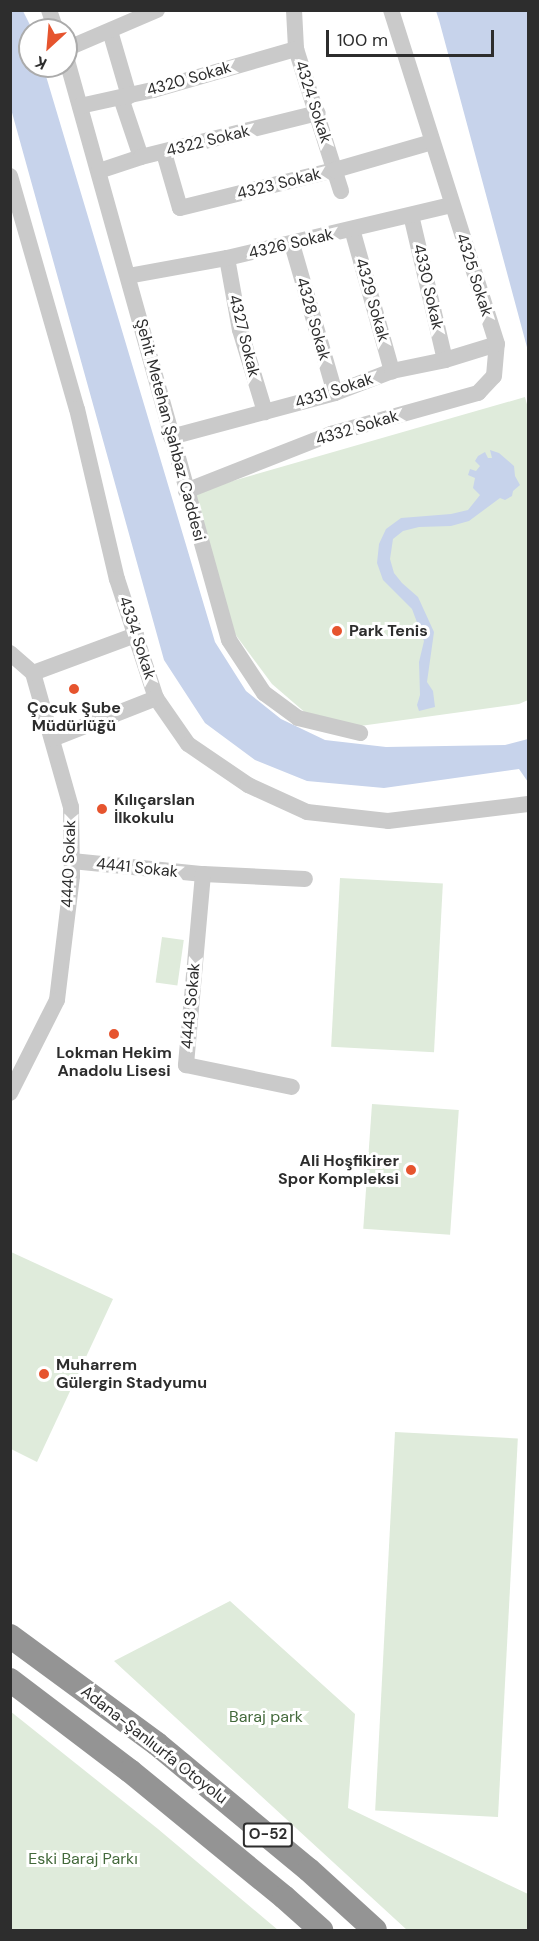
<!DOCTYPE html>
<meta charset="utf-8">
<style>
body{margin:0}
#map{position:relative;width:539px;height:1941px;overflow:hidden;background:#fff;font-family:"DM Sans",sans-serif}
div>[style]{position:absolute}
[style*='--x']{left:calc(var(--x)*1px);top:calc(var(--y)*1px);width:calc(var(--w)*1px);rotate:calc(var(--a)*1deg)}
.green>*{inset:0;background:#dfebdb;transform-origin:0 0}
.water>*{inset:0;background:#c7d3eb}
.minor>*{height:16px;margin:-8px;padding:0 8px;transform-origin:8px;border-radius:8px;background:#cacaca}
.highway>*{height:24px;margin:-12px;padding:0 12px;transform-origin:12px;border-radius:12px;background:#949494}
.dots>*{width:16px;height:16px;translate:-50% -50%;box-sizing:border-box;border:3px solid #fff;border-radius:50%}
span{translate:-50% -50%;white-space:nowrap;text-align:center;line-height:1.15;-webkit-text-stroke:6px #fff;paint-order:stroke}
.shield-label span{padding:2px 4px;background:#fff;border:2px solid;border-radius:4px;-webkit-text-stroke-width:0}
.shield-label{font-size:15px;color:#2d2d2d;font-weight:700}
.street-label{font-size:16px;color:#2d2d2d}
.poi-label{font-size:16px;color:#2d2d2d;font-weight:700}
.left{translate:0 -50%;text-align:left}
.right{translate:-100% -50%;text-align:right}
.park-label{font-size:16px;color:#43693b}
.frame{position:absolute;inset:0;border:12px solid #2d2d2d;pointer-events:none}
.north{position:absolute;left:18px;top:18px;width:60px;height:60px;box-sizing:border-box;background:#fff;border:2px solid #ababab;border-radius:50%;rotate:206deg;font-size:16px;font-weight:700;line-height:24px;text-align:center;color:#2d2d2d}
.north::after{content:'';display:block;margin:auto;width:21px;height:27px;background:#e6542e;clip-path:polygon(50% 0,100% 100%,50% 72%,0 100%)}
.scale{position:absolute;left:326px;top:30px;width:168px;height:27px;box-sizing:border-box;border:3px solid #2d2d2d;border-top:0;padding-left:8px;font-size:18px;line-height:21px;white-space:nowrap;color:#2d2d2d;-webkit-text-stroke:4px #fff;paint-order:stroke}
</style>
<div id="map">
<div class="green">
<div style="clip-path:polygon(525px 397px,528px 408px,528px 700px,519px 704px,360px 726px,308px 715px,272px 684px,235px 634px,194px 492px)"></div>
<div style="left:340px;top:878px;width:103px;height:169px;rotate:3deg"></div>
<div style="left:162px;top:937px;width:22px;height:46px;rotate:8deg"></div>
<div style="left:372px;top:1104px;width:87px;height:125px;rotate:4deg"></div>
<div style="clip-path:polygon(11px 1252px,113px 1299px,37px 1462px,11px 1449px)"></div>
<div style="left:395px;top:1432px;width:123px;height:379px;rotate:3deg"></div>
<div style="clip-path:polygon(230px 1601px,355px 1714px,348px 1808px,528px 1894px,528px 1930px,407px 1930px,114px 1661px)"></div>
<div style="clip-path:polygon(10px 1711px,158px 1829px,278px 1930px,11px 1930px)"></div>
</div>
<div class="water">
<div style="clip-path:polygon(10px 11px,23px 11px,32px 29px,30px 66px,43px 66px,215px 642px,246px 691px,281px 719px,325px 740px,386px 747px,505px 745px,528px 739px,528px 782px,519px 769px,384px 788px,307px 781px,255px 760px,205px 723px,164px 660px,11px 109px)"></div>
<div style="clip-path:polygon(436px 11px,528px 11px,528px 351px,439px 20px)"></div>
<div style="clip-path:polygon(490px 450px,499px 453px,514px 466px,515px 476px,520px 485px,513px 491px,512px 496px,505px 500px,500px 498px,469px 521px,451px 526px,419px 527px,403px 531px,393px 539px,390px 559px,394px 573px,402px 583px,418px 597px,434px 632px,427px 682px,433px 691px,435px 707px,419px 711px,417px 705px,420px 695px,419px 662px,424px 641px,412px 609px,383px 580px,377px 563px,379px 544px,386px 529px,401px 518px,451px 514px,468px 510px,480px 495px,473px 488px,475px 478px,468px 475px,470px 469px,476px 471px,480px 466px,475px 461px,478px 456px,485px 452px,488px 458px,492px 458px)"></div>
</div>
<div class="minor">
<div style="--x:49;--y:10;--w:21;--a:71"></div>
<div style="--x:294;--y:10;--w:39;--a:87"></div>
<div style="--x:296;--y:49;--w:149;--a:72.4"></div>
<div style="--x:110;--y:31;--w:68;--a:73.7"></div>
<div style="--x:66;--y:49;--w:99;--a:-23.2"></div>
<div style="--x:66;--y:57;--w:605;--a:74.38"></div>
<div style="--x:229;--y:640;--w:64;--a:56.6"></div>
<div style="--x:264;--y:693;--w:42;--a:36.3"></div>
<div style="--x:298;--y:718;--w:64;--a:13.6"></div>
<div style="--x:121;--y:98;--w:62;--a:71.3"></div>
<div style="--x:80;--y:106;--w:75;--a:-12.4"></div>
<div style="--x:153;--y:90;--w:149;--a:-16"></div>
<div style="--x:164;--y:153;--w:57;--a:73.8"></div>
<div style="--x:180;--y:208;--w:160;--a:-13.8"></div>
<div style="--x:335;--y:170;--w:101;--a:-16.1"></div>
<div style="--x:99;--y:171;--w:44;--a:-18.4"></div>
<div style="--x:141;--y:157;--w:182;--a:-14"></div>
<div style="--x:10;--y:176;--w:242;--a:74"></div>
<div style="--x:77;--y:409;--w:175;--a:76.8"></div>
<div style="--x:117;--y:579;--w:125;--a:71.9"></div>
<div style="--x:156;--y:698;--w:56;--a:55.2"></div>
<div style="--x:188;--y:744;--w:73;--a:34.3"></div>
<div style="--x:248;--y:785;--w:65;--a:24.6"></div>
<div style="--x:307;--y:812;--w:81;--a:6.3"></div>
<div style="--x:388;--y:821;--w:141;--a:-6.9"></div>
<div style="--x:411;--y:215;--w:149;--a:76.8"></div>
<div style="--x:352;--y:229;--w:148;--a:74.3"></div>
<div style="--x:292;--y:244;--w:155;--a:73.9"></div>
<div style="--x:227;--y:258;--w:73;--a:79.8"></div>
<div style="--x:240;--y:330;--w:86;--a:73"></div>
<div style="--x:128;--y:276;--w:101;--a:-10.3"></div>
<div style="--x:227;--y:258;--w:231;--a:-13.3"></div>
<div style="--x:171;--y:437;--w:170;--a:-15"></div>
<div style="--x:335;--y:393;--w:61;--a:-21.1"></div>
<div style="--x:392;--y:371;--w:54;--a:-11.7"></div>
<div style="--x:445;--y:360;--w:54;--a:-17.1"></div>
<div style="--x:186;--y:491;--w:156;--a:-21.5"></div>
<div style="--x:331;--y:434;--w:153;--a:-15.6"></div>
<div style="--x:478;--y:393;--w:23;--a:-47"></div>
<div style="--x:494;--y:376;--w:32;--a:-85"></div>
<div style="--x:497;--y:344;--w:350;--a:-107.6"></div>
<div style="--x:10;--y:653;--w:30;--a:41"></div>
<div style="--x:33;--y:673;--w:139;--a:74.2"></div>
<div style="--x:71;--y:807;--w:69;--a:89.2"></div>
<div style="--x:72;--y:876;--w:125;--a:96.9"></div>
<div style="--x:57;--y:1000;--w:104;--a:116.8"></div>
<div style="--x:33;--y:673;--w:110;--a:-20.3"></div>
<div style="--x:52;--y:739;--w:112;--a:-21.5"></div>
<div style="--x:72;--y:861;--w:132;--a:5.7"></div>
<div style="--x:203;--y:874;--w:102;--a:2.8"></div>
<div style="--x:203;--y:874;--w:192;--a:95.1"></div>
<div style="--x:186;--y:1065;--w:108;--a:11.7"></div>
</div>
<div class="highway">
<div style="--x:10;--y:1636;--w:182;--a:36.3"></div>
<div style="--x:157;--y:1744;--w:197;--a:39.7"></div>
<div style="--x:309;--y:1870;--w:89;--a:42.3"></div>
<div style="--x:10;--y:1680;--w:151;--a:37.2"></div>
<div style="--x:130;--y:1771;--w:199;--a:39.3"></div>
<div style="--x:284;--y:1897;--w:50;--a:41.7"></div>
</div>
<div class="dots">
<div style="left:337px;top:631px;background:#e6542e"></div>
<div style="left:74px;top:689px;background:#e6542e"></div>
<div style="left:102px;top:809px;background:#e6542e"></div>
<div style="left:114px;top:1034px;background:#e6542e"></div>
<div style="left:411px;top:1170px;background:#e6542e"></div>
<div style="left:44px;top:1374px;background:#e6542e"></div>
</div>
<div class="shield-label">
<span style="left:268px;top:1835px">O-52</span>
</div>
<div class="street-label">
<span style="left:189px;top:79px;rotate:-16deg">4320 Sokak</span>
<span style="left:313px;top:102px;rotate:72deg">4324 Sokak</span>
<span style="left:208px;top:141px;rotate:-14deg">4322 Sokak</span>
<span style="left:279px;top:184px;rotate:-14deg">4323 Sokak</span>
<span style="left:291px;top:244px;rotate:-13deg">4326 Sokak</span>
<span style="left:474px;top:275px;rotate:72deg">4325 Sokak</span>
<span style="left:428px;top:287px;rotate:77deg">4330 Sokak</span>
<span style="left:372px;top:300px;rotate:74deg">4329 Sokak</span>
<span style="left:313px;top:319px;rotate:74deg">4328 Sokak</span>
<span style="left:244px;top:336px;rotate:76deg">4327 Sokak</span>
<span style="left:334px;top:391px;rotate:-18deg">4331 Sokak</span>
<span style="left:357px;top:428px;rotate:-17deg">4332 Sokak</span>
<span style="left:170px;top:430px;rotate:75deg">Şehit Metehan Şahbaz Caddesi</span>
<span style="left:137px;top:638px;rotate:72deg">4334 Sokak</span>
<span style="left:69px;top:864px;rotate:-88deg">4440 Sokak</span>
<span style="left:137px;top:868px;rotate:6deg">4441 Sokak</span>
<span style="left:191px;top:1006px;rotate:-85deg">4443 Sokak</span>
<span style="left:154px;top:1745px;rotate:38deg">Adana-Şanlıurfa Otoyolu</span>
</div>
<div class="poi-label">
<span class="left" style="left:349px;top:631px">Park Tenis</span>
<span style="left:74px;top:717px">Çocuk Şube<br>Müdürlüğü</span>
<span class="left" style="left:114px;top:809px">Kılıçarslan<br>İlkokulu</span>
<span style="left:114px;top:1062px">Lokman Hekim<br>Anadolu Lisesi</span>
<span class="right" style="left:399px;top:1170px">Ali Hoşfikirer<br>Spor Kompleksi</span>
<span class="left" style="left:56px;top:1374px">Muharrem<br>Gülergin Stadyumu</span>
</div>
<div class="park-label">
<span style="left:266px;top:1717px">Baraj park</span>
<span style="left:83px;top:1859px">Eski Baraj Parkı</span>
</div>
<div class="frame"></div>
<div class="north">K</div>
<div class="scale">100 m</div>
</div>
